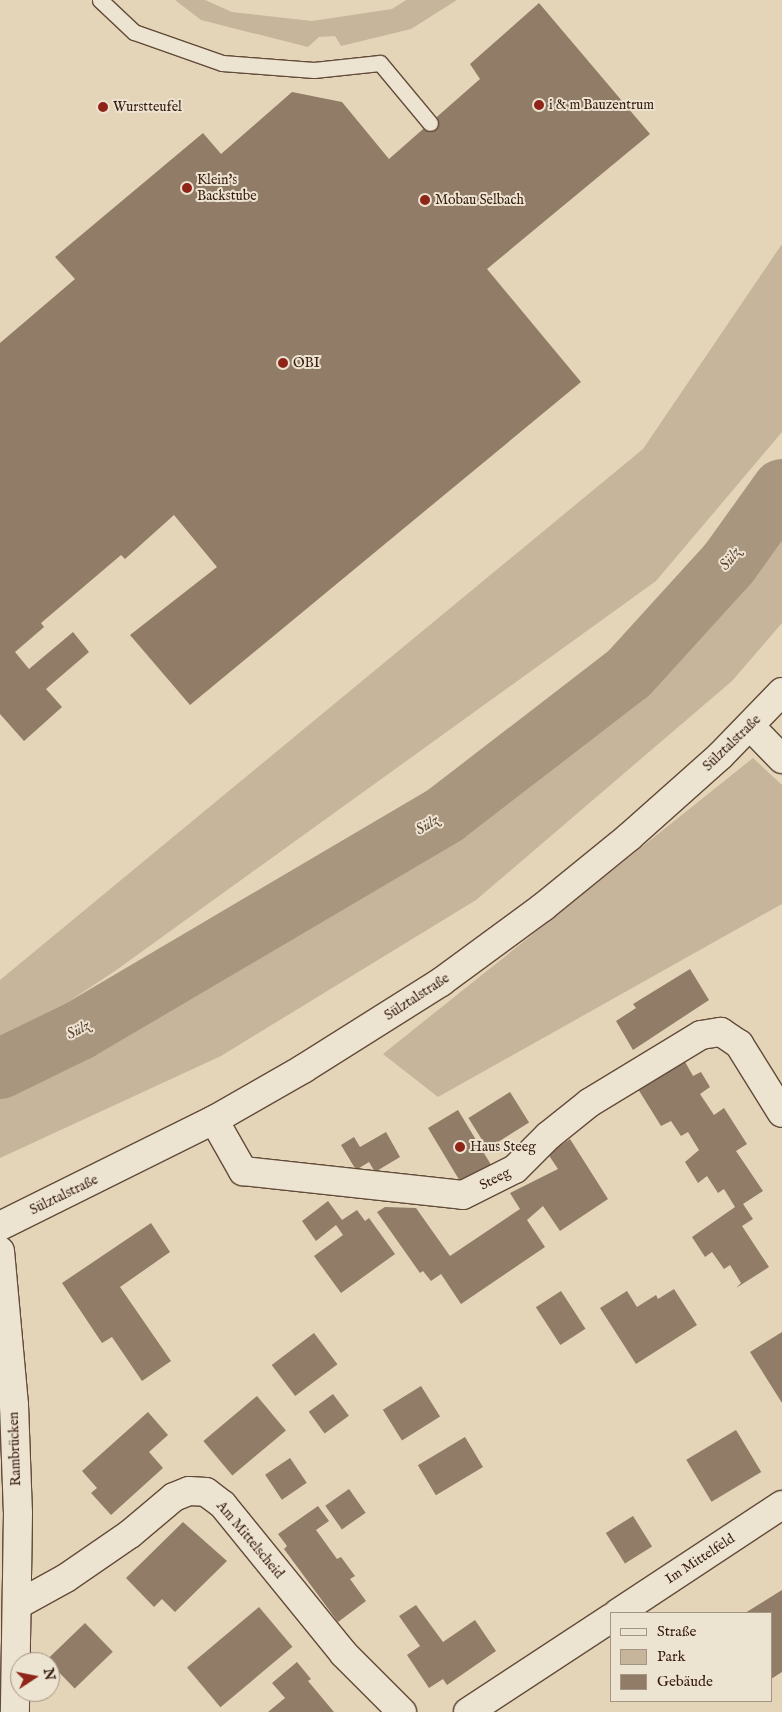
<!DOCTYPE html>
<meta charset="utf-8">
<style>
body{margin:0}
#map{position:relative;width:782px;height:1712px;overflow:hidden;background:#e4d4b8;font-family:"IM FELL English",serif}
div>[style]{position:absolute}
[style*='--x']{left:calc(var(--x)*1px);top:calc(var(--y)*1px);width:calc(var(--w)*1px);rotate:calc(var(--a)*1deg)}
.green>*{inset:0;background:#c7b59b}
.river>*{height:60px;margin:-30px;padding:0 30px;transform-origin:30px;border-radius:30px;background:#a9967f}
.building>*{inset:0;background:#917c67;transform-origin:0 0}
.roads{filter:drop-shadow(1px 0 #624b39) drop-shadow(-1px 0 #624b39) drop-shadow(0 1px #624b39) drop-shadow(0 -1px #624b39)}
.service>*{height:15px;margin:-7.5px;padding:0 7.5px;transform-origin:7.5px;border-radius:7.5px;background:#ede3d1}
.minor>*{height:28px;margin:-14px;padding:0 14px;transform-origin:14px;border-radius:14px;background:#ede3d1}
.secondary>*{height:28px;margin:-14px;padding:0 14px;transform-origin:14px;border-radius:14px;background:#ede3d1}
.dots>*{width:14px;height:14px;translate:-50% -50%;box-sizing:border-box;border:2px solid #ede3d1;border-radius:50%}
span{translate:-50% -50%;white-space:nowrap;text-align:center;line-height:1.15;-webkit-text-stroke:4px #ede3d1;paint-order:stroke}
.poi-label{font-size:14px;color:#371d0f}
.left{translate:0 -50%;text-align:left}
.street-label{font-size:14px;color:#371d0f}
.water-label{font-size:15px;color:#5f4736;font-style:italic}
.legend{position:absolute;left:610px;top:1612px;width:162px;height:90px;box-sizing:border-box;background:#ede3d1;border:1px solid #a49483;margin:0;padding:6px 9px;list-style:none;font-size:15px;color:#371d0f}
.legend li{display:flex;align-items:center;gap:10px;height:25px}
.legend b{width:25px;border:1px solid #a49483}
.north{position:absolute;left:10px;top:1652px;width:50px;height:50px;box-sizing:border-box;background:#ede3d1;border:1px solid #a49483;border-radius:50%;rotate:79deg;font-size:14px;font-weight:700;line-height:20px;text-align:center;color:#371d0f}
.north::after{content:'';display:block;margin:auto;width:18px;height:22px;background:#8f2418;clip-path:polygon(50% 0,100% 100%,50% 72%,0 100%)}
</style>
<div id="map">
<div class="green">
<div style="clip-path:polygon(175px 0,205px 0,232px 12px,312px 21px,392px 9px,406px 0,457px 0,411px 29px,341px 46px,335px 36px,319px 37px,308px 47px,201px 20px)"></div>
<div style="clip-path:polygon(782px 244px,782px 432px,656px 581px,115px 971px,0 1047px,0 980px,643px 449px)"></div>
<div style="clip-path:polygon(782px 510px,782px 623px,732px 681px,476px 900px,221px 1056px,0 1158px,0 1094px,123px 1023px,479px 795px,753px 541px)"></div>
<div style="clip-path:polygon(753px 758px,782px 785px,782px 904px,438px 1097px,383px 1054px)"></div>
</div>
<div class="river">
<div style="--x:0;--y:1069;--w:87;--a:-26"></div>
<div style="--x:78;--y:1031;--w:427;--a:-30.5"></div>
<div style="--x:446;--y:814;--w:231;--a:-37.6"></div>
<div style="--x:629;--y:673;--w:149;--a:-47.7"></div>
<div style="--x:729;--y:563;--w:91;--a:-54.4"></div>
</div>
<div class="building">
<div style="clip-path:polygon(539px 3px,650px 134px,487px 269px,581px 382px,190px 705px,130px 635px,217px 567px,174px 515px,125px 559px,121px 555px,41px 623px,44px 627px,15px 652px,29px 669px,73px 632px,89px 652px,46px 689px,62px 707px,24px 741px,0 714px,0 343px,75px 279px,55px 257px,203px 133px,221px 154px,292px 92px,342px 102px,389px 159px,480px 79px,470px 64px)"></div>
<div style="clip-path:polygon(690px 969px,709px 1000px,633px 1050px,616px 1021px,636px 1008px,633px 1004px)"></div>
<div style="clip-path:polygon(684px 1060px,693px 1076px,701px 1072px,710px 1087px,700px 1094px,714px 1115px,724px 1108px,747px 1144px,736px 1151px,763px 1191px,743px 1204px,753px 1219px,742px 1226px,769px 1267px,736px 1288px,741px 1283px,730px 1265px,724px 1269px,712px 1252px,705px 1257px,692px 1237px,735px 1207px,724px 1189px,718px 1193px,707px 1176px,698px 1183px,685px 1162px,699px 1150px,688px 1132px,681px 1136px,671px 1121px,661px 1126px,638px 1089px)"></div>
<div style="left:510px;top:1092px;width:36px;height:49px;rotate:58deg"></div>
<div style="left:458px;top:1110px;width:66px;height:35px;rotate:59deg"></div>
<div style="clip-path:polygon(386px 1132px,400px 1157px,375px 1172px,369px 1162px,356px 1170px,341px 1145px,354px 1137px,360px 1147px)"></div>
<div style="clip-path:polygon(570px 1139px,608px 1199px,560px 1231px,543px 1206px,527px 1220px,545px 1247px,461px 1304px,441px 1274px,431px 1281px,423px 1271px,420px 1273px,377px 1212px,385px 1207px,416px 1208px,450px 1256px,520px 1209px,510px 1193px,558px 1169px,548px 1154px)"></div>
<div style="clip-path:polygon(328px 1201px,342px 1220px,357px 1210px,365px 1221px,369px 1218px,395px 1254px,341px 1293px,314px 1256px,343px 1235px,336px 1225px,316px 1241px,302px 1221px)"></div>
<div style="clip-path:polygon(151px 1223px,170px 1252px,120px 1287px,171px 1361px,142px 1381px,112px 1337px,102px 1343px,62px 1283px)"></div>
<div style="clip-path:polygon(674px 1289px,697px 1325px,636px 1364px,600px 1308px,627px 1291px,637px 1307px,656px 1295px,658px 1299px)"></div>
<div style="left:561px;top:1291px;width:45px;height:30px;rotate:57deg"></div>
<div style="clip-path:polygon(782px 1332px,782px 1403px,750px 1352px)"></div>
<div style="left:314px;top:1333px;width:39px;height:53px;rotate:53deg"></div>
<div style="left:421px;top:1386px;width:36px;height:45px;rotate:58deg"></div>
<div style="left:333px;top:1394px;width:27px;height:30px;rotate:54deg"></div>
<div style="left:257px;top:1396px;width:45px;height:70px;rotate:50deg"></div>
<div style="clip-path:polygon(148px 1412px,168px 1435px,149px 1452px,163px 1468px,111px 1515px,91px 1493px,97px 1488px,82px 1471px)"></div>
<div style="left:736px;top:1430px;width:49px;height:58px;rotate:59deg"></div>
<div style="left:465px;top:1437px;width:35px;height:55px;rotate:59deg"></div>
<div style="left:290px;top:1458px;width:30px;height:30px;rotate:56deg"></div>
<div style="left:349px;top:1489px;width:29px;height:29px;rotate:55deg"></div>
<div style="clip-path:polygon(318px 1506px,329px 1521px,316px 1530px,337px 1559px,341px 1557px,355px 1576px,350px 1579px,366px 1601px,338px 1622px,284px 1549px,287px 1546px,278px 1534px)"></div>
<div style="left:633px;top:1516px;width:36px;height:32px;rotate:58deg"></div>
<div style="clip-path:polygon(183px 1522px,227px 1561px,175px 1612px,162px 1599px,154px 1607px,126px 1578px)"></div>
<div style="clip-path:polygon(782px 1590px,782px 1672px,771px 1679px,771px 1613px,745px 1613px)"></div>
<div style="clip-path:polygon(416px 1605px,443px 1642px,475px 1620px,496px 1651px,447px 1685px,443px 1679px,429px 1688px,407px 1655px,420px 1646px,399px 1616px)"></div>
<div style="left:259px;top:1607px;width:52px;height:94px;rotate:50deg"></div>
<div style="left:85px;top:1623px;width:40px;height:53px;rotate:46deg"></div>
<div style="clip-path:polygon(297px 1662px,311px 1679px,308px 1681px,334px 1712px,268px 1712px,285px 1698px,272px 1683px)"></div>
</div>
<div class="roads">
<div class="service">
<div style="--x:100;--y:0;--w:47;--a:43.3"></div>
<div style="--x:134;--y:32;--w:93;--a:19.4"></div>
<div style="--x:222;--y:63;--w:92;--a:4.4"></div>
<div style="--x:314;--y:70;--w:66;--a:-6.1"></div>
<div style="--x:380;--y:63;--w:78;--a:50.2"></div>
</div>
<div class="minor">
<div style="--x:750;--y:726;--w:46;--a:45.9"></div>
<div style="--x:214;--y:1120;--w:59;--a:60.4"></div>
<div style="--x:243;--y:1171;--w:221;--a:6.2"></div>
<div style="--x:463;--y:1195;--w:58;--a:-26.6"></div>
<div style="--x:515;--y:1169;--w:47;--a:-45"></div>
<div style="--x:548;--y:1136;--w:53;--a:-38.8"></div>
<div style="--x:589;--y:1103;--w:131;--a:-31.3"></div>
<div style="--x:701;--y:1035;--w:20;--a:-9"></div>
<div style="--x:721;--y:1032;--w:22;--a:34"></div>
<div style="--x:739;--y:1044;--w:81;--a:58.1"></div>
<div style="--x:0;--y:1251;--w:155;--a:84.8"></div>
<div style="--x:14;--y:1405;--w:108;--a:87.9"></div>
<div style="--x:18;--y:1513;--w:199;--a:90.9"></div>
<div style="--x:17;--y:1605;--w:56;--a:-28.9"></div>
<div style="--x:66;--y:1578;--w:78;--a:-34.5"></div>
<div style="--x:130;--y:1534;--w:57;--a:-40.1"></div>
<div style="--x:174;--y:1497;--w:16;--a:-22"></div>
<div style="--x:189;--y:1491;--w:17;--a:3"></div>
<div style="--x:206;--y:1492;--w:21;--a:37"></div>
<div style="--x:223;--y:1505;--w:192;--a:50.9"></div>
<div style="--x:344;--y:1654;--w:82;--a:45"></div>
<div style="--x:618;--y:1613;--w:196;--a:-33.4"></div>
<div style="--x:468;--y:1712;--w:171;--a:-33.3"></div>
</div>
<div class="secondary">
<div style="--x:0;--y:1226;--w:239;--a:-26.4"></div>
<div style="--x:214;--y:1120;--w:103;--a:-29.8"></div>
<div style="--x:303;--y:1069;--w:163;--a:-32.2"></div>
<div style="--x:441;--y:982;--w:127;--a:-36.3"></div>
<div style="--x:543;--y:907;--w:111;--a:-39.1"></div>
<div style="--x:629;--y:837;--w:122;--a:-41.7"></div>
<div style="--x:720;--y:756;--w:89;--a:-45.9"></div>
</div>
</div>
<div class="dots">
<div style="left:539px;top:105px;background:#8f2418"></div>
<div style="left:103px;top:107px;background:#8f2418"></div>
<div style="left:187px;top:188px;background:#8f2418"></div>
<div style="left:425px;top:200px;background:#8f2418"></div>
<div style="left:283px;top:363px;background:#8f2418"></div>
<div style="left:460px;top:1147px;background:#8f2418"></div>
</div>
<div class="poi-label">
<span class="left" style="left:549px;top:105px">i &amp; m Bauzentrum</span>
<span class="left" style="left:113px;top:107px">Wurstteufel</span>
<span class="left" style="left:197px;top:188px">Klein's<br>Backstube</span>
<span class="left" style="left:435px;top:200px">Mobau Selbach</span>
<span class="left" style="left:293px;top:363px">OBI</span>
<span class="left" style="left:470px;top:1147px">Haus Steeg</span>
</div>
<div class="street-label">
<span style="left:732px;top:743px;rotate:-44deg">Sülztalstraße</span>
<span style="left:417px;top:997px;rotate:-33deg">Sülztalstraße</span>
<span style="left:495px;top:1179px;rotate:-28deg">Steeg</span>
<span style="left:64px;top:1195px;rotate:-26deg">Sülztalstraße</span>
<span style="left:15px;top:1449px;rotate:-92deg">Rambrücken</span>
<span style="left:250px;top:1540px;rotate:50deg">Am Mittelscheid</span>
<span style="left:700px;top:1559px;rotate:-33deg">Im Mittelfeld</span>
</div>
<div class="water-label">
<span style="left:730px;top:559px;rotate:-52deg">Sülz</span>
<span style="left:427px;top:825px;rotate:-31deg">Sülz</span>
<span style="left:78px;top:1030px;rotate:-28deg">Sülz</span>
</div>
<ul class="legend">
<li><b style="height:6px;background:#ede3d1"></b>Straße</li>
<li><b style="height:14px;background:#c7b59b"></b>Park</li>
<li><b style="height:14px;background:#917c67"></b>Gebäude</li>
</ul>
<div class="north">N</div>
</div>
